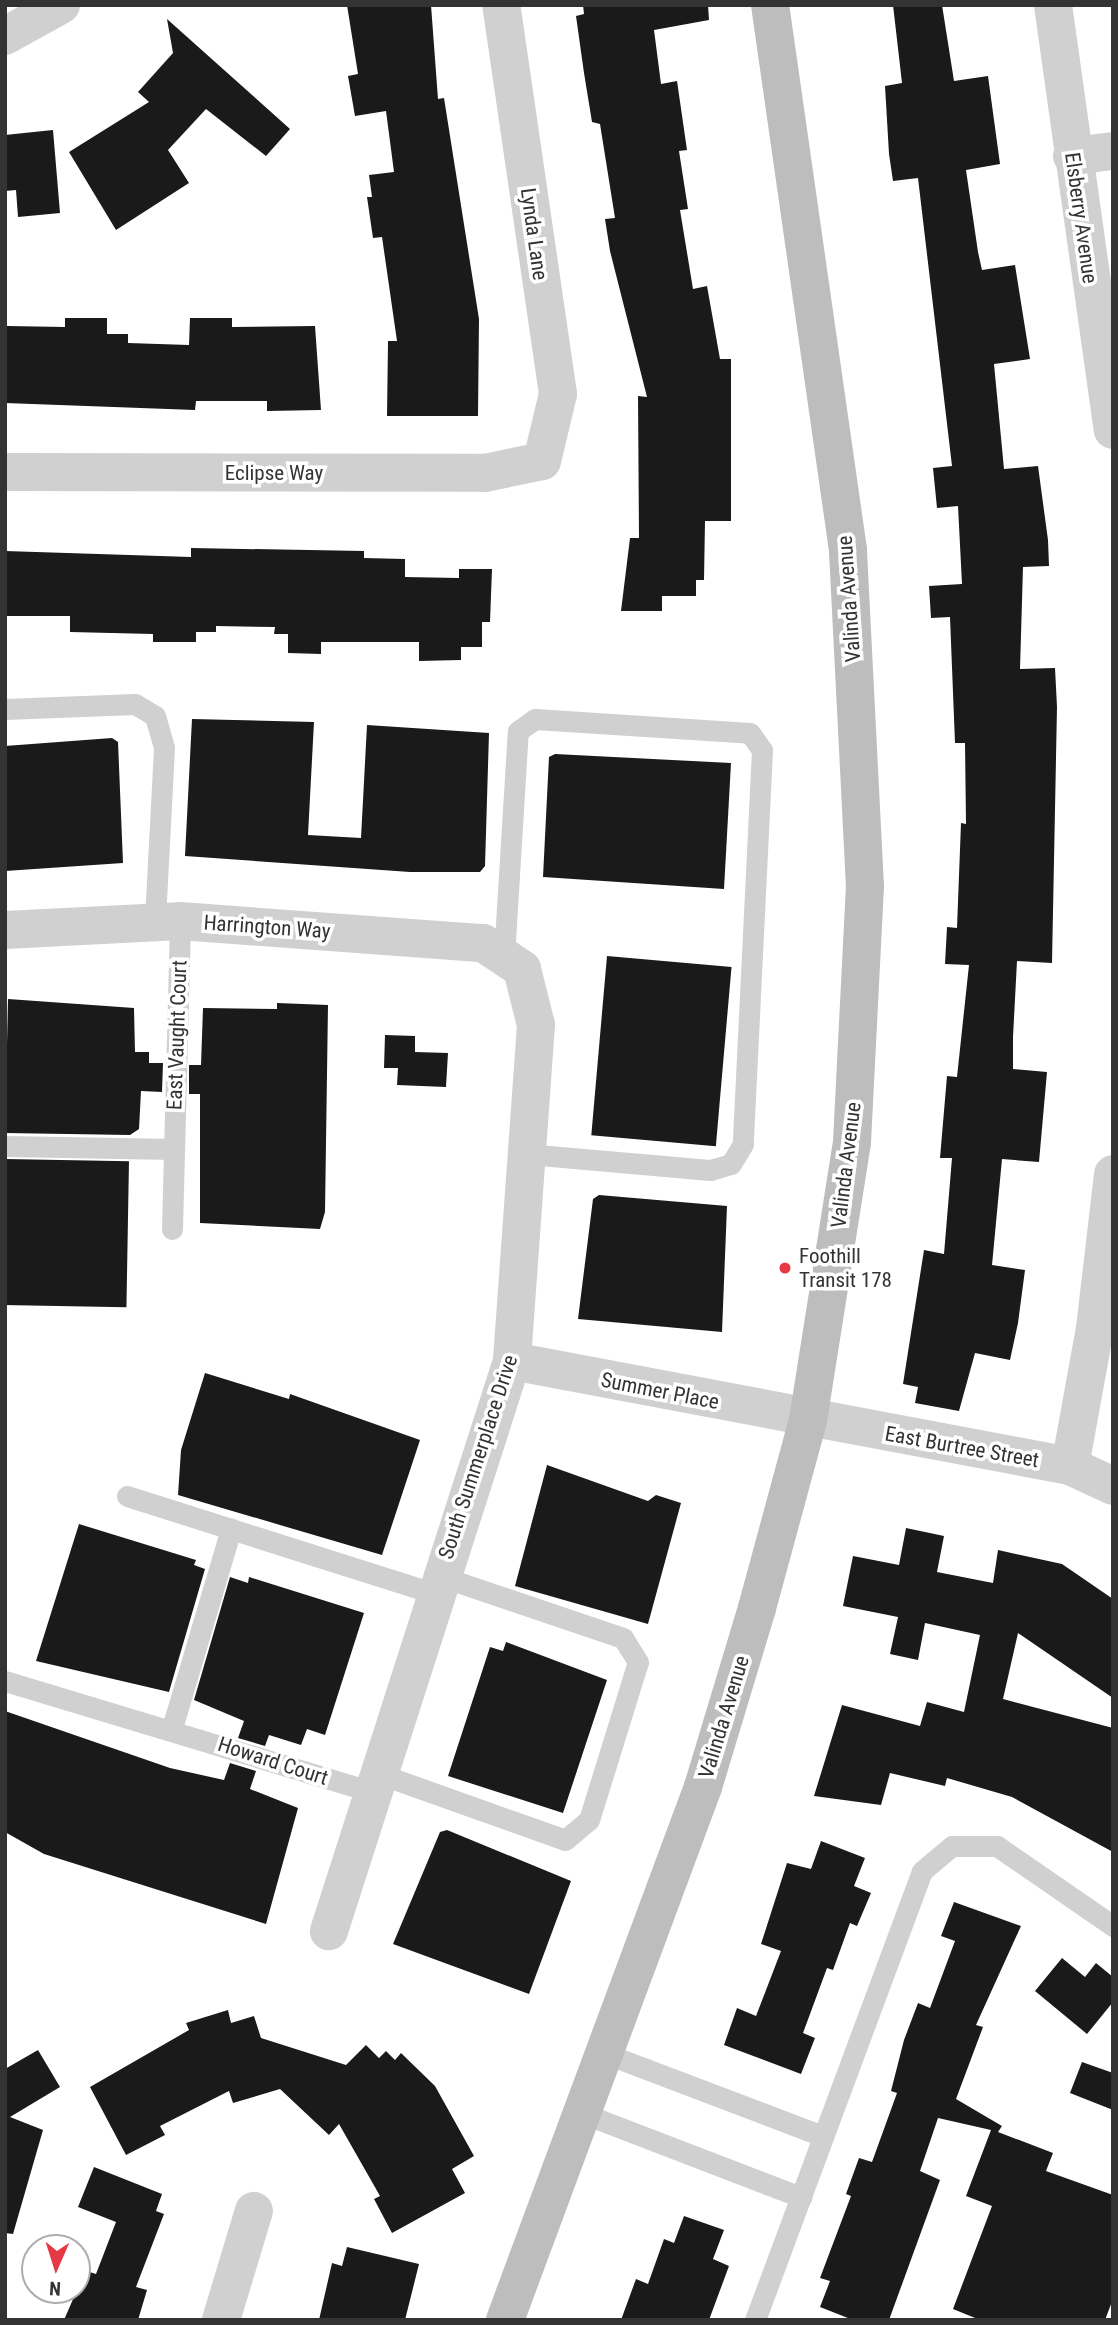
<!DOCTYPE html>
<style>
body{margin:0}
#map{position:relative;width:1118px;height:2325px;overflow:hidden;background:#fff;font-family:"Roboto Condensed",sans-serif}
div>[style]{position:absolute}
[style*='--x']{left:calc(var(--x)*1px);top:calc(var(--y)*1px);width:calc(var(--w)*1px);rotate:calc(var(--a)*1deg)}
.building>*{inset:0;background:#1a1a1a;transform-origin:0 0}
.lane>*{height:21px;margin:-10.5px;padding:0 10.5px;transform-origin:10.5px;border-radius:10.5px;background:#d0d0d0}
.street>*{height:38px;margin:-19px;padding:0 19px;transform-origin:19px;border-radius:19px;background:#d0d0d0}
.secondary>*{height:38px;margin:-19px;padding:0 19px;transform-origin:19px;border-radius:19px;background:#bdbdbd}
.dots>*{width:19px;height:19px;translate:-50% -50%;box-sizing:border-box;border:4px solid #fff;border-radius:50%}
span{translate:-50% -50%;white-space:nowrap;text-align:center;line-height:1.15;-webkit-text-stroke:7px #fff;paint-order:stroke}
.street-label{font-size:21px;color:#333}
.poi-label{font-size:21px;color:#333}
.left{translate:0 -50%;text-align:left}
.frame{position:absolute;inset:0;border:7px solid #333;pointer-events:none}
.north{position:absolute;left:21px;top:2234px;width:70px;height:70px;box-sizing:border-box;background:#fff;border:2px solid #adadad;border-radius:50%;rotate:183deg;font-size:19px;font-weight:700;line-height:28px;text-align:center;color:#333}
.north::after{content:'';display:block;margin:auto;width:24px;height:32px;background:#e63946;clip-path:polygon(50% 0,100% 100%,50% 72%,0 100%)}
</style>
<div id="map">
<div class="building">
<div style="clip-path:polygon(347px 5px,431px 5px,438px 99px,444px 98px,479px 319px,478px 416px,387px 416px,388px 341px,397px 341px,382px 237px,373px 238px,367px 197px,372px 197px,369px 175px,394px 172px,386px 111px,355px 116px,348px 76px,358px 74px)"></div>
<div style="clip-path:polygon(583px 5px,708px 5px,709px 20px,654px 30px,661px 84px,677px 81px,687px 150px,679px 151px,688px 209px,680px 210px,693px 289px,707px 286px,720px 359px,731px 359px,731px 521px,705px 521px,704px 580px,696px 580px,696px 596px,662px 596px,662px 611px,621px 611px,630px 538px,639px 538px,638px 396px,647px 397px,610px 251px,605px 219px,615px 218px,600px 124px,592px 122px,584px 73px,576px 16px,584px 14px)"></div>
<div style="clip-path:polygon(893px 5px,942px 5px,954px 81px,988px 76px,1000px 164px,966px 170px,978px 252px,982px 270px,1015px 265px,1030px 359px,994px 364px,1004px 469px,1038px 466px,1048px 540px,1049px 566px,1023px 567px,1020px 669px,1055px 668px,1057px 707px,1052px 963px,1017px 961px,1013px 1037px,1013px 1069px,1047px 1072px,1039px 1162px,1002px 1159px,992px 1265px,1025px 1270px,1018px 1323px,1010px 1360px,975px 1353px,959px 1411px,915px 1403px,918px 1387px,903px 1384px,924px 1250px,944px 1254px,952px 1158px,940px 1158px,947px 1076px,957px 1077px,969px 965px,945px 964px,947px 927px,957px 928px,961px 823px,966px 824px,965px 743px,955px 743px,950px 617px,931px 618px,929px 586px,962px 584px,958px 506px,937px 508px,933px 468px,952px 466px,918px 178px,893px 181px,889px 154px,885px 86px,902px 83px)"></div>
<div style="clip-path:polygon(167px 19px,290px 129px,266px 156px,206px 109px,168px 150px,189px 183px,116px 230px,69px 152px,149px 102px,138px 92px,173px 53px)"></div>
<div style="clip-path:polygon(53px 130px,60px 213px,18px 217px,16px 190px,5px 191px,5px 135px)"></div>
<div style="clip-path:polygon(65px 318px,107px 318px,107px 334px,128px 334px,128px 343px,189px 345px,190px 318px,232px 318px,232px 327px,315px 326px,321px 410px,267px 411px,267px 401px,196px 401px,195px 410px,5px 403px,7px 326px,65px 327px)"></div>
<div style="clip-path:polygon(191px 548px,364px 551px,364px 558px,405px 559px,405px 577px,459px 578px,459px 569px,492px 569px,490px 622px,482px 622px,482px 647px,461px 647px,461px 660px,419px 661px,419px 642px,321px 642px,321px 654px,288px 653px,288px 634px,274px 634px,275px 627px,216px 626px,216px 632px,196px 632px,196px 642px,153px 642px,153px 634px,70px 632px,70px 616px,5px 616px,5px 551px,191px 557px)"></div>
<div style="clip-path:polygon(192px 719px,314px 722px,308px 835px,361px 838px,367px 725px,489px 733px,485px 866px,480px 872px,410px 872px,185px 856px)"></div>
<div style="clip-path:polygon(112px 738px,118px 742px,123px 863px,5px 871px,5px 746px)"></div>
<div style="clip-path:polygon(555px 754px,731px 763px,724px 889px,543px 877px,549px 757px)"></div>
<div style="left:607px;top:956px;width:125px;height:180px;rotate:5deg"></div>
<div style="clip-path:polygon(8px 999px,134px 1008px,135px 1052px,149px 1052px,149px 1063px,163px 1063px,162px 1092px,141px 1091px,139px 1129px,130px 1135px,5px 1133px)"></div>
<div style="clip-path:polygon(277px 1003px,328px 1005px,325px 1212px,320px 1229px,200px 1223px,200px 1094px,189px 1094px,189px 1065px,201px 1065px,203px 1008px,277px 1009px)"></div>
<div style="clip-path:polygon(385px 1035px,415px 1036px,415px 1052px,448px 1053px,446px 1087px,397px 1085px,398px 1068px,384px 1068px)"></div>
<div style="left:5px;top:1159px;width:124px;height:146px;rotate:1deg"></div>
<div style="clip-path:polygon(599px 1195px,727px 1206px,722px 1332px,578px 1319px,593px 1199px)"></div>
<div style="clip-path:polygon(205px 1373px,289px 1399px,290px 1394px,420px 1440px,382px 1555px,178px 1495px,181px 1450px)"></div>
<div style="clip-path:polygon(547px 1465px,648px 1501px,656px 1495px,681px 1503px,648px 1624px,515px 1586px)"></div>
<div style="clip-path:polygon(79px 1524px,196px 1560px,194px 1565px,205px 1569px,169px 1692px,36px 1661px)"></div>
<div style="clip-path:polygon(906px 1528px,944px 1536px,937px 1572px,993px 1583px,998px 1550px,1062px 1564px,1113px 1599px,1113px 1698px,1018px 1633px,1003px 1699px,1113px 1728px,1113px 1852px,1012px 1797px,947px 1778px,945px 1786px,890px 1773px,881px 1805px,814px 1796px,842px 1705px,920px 1726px,927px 1702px,964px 1712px,980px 1635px,925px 1623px,918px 1660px,890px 1654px,898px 1617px,843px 1606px,853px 1556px,899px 1565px)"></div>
<div style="clip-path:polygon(230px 1577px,248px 1583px,249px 1577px,364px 1613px,325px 1735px,307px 1729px,301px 1745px,269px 1735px,265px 1746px,238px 1738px,244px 1721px,194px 1700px)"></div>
<div style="clip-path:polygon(506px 1642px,607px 1680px,563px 1813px,448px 1776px,490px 1647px,503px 1651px)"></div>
<div style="clip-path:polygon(5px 1711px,170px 1768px,224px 1780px,230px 1763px,256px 1771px,250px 1789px,298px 1808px,266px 1924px,44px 1854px,5px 1832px)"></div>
<div style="clip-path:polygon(447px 1830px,571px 1881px,529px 1994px,393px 1944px,440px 1832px)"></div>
<div style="clip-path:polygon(821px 1841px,865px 1858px,854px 1886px,871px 1893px,857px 1926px,850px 1923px,833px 1970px,827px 1968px,803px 2033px,815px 2038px,801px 2074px,724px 2045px,737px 2008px,756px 2016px,781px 1951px,761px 1944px,787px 1863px,811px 1869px)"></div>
<div style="clip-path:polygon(954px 1902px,1021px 1926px,976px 2025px,983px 2027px,956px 2099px,1002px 2126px,998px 2132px,1053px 2153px,1046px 2171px,1113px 2195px,1113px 2299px,1105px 2320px,980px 2320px,953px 2309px,992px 2206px,966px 2196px,991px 2130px,938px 2118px,920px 2171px,940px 2180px,889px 2320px,853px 2320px,820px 2307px,830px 2281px,820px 2278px,851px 2196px,846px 2194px,859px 2158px,872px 2162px,897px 2093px,891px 2091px,904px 2040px,918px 2003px,930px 2008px,955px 1941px,941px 1936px)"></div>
<div style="clip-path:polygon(1062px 1958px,1085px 1977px,1096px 1963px,1113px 1977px,1113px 2002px,1087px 2034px,1035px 1991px)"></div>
<div style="clip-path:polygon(228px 2010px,231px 2023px,254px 2016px,261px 2038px,346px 2065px,366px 2045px,379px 2058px,386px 2051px,395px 2060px,401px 2053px,435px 2086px,474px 2156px,452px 2169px,465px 2193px,392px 2233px,374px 2199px,380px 2196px,339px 2124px,329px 2135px,280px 2089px,233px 2103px,229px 2091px,160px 2126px,165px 2135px,126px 2155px,90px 2087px,189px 2030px,186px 2023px)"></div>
<div style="clip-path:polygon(38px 2050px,60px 2087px,10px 2117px,43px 2130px,13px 2234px,5px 2233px,5px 2069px)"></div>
<div style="clip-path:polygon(1082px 2062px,1113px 2073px,1113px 2110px,1070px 2093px)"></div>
<div style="clip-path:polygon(94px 2167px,162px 2194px,156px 2211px,164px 2214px,136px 2287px,147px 2290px,138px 2320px,64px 2320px,77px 2290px,77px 2268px,96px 2274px,116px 2222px,78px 2207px)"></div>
<div style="clip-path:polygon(684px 2216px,724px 2230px,713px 2259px,729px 2266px,709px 2320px,621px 2320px,636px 2279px,648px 2284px,664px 2239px,674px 2243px)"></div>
<div style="clip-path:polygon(347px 2247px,419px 2264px,405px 2320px,319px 2320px,332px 2263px,342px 2266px)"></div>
</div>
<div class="lane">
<div style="--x:5;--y:709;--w:130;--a:-2.2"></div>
<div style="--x:135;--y:704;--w:23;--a:31"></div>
<div style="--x:155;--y:716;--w:33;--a:74"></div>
<div style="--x:164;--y:748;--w:174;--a:93"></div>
<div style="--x:504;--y:957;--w:226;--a:-86.5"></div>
<div style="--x:518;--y:731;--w:21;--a:-35"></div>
<div style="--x:535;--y:719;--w:215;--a:3.7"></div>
<div style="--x:750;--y:733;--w:21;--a:55"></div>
<div style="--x:762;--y:750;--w:394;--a:92.8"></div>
<div style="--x:743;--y:1144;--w:23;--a:121"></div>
<div style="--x:731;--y:1164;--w:22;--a:164"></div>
<div style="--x:710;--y:1170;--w:185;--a:-175"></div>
<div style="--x:5;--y:1146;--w:169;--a:1"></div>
<div style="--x:172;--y:1229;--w:308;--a:-88.5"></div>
<div style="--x:127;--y:1496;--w:321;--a:17.6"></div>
<div style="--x:5;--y:1681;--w:387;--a:16.8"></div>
<div style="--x:172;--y:1728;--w:208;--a:-73.5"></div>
<div style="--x:380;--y:1774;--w:196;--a:19.6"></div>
<div style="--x:565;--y:1840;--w:31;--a:-40"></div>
<div style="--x:589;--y:1820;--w:165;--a:-72.8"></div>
<div style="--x:638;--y:1662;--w:28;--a:-122"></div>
<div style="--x:623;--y:1638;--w:193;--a:-161.3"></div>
<div style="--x:604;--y:2053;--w:234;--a:20.8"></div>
<div style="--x:582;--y:2113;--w:235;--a:21"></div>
<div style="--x:755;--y:2320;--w:479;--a:-69.6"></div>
<div style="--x:922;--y:1871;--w:39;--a:-40"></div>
<div style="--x:952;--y:1846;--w:45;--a:0"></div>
<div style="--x:997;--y:1846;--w:141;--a:34.6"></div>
</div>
<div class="street">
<div style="--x:1053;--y:5;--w:429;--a:82"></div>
<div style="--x:5;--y:36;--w:64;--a:-29"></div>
<div style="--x:1072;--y:156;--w:41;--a:-7"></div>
<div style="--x:5;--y:472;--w:480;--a:0.1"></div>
<div style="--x:485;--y:473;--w:58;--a:-11.9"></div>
<div style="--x:542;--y:461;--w:69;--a:-76.6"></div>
<div style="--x:558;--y:394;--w:393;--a:-98.3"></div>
<div style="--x:5;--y:930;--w:175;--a:-2.9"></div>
<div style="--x:180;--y:921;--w:304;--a:4.2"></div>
<div style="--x:483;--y:943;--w:47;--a:33.7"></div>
<div style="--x:522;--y:969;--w:58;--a:76"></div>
<div style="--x:536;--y:1025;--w:337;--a:94.1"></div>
<div style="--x:512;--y:1361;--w:599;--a:107.8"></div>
<div style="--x:512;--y:1361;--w:568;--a:10.66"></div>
<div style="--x:1070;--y:1466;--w:47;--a:24.9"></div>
<div style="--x:1070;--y:1466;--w:140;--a:-79.7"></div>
<div style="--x:1095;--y:1328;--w:155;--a:-83.3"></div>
<div style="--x:221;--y:2320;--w:114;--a:-73.2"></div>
</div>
<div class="secondary">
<div style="--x:505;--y:2320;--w:569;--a:-69.62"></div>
<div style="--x:703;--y:1787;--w:187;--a:-73.2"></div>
<div style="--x:757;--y:1608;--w:195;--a:-74.8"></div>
<div style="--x:808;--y:1420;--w:281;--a:-81"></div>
<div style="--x:852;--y:1142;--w:255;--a:-87.1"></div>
<div style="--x:865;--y:887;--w:337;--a:-92.9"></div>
<div style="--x:848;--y:550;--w:551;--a:-98.14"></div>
</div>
<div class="dots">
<div style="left:785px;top:1268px;background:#e63946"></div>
</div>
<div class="street-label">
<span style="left:1081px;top:218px;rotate:82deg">Elsberry Avenue</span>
<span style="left:534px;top:234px;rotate:82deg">Lynda Lane</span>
<span style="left:274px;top:473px">Eclipse Way</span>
<span style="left:849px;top:599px;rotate:-94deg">Valinda Avenue</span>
<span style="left:267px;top:927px;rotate:4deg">Harrington Way</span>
<span style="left:177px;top:1035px;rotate:-88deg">East Vaught Court</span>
<span style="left:846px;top:1165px;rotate:-83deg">Valinda Avenue</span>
<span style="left:660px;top:1391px;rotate:11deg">Summer Place</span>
<span style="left:962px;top:1447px;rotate:10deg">East Burtree Street</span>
<span style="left:478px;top:1457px;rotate:-72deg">South Summerplace Drive</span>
<span style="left:724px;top:1717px;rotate:-73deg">Valinda Avenue</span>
<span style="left:273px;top:1761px;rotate:18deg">Howard Court</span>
</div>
<div class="poi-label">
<span class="left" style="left:799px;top:1268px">Foothill<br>Transit 178</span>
</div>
<div class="frame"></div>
<div class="north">N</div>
</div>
